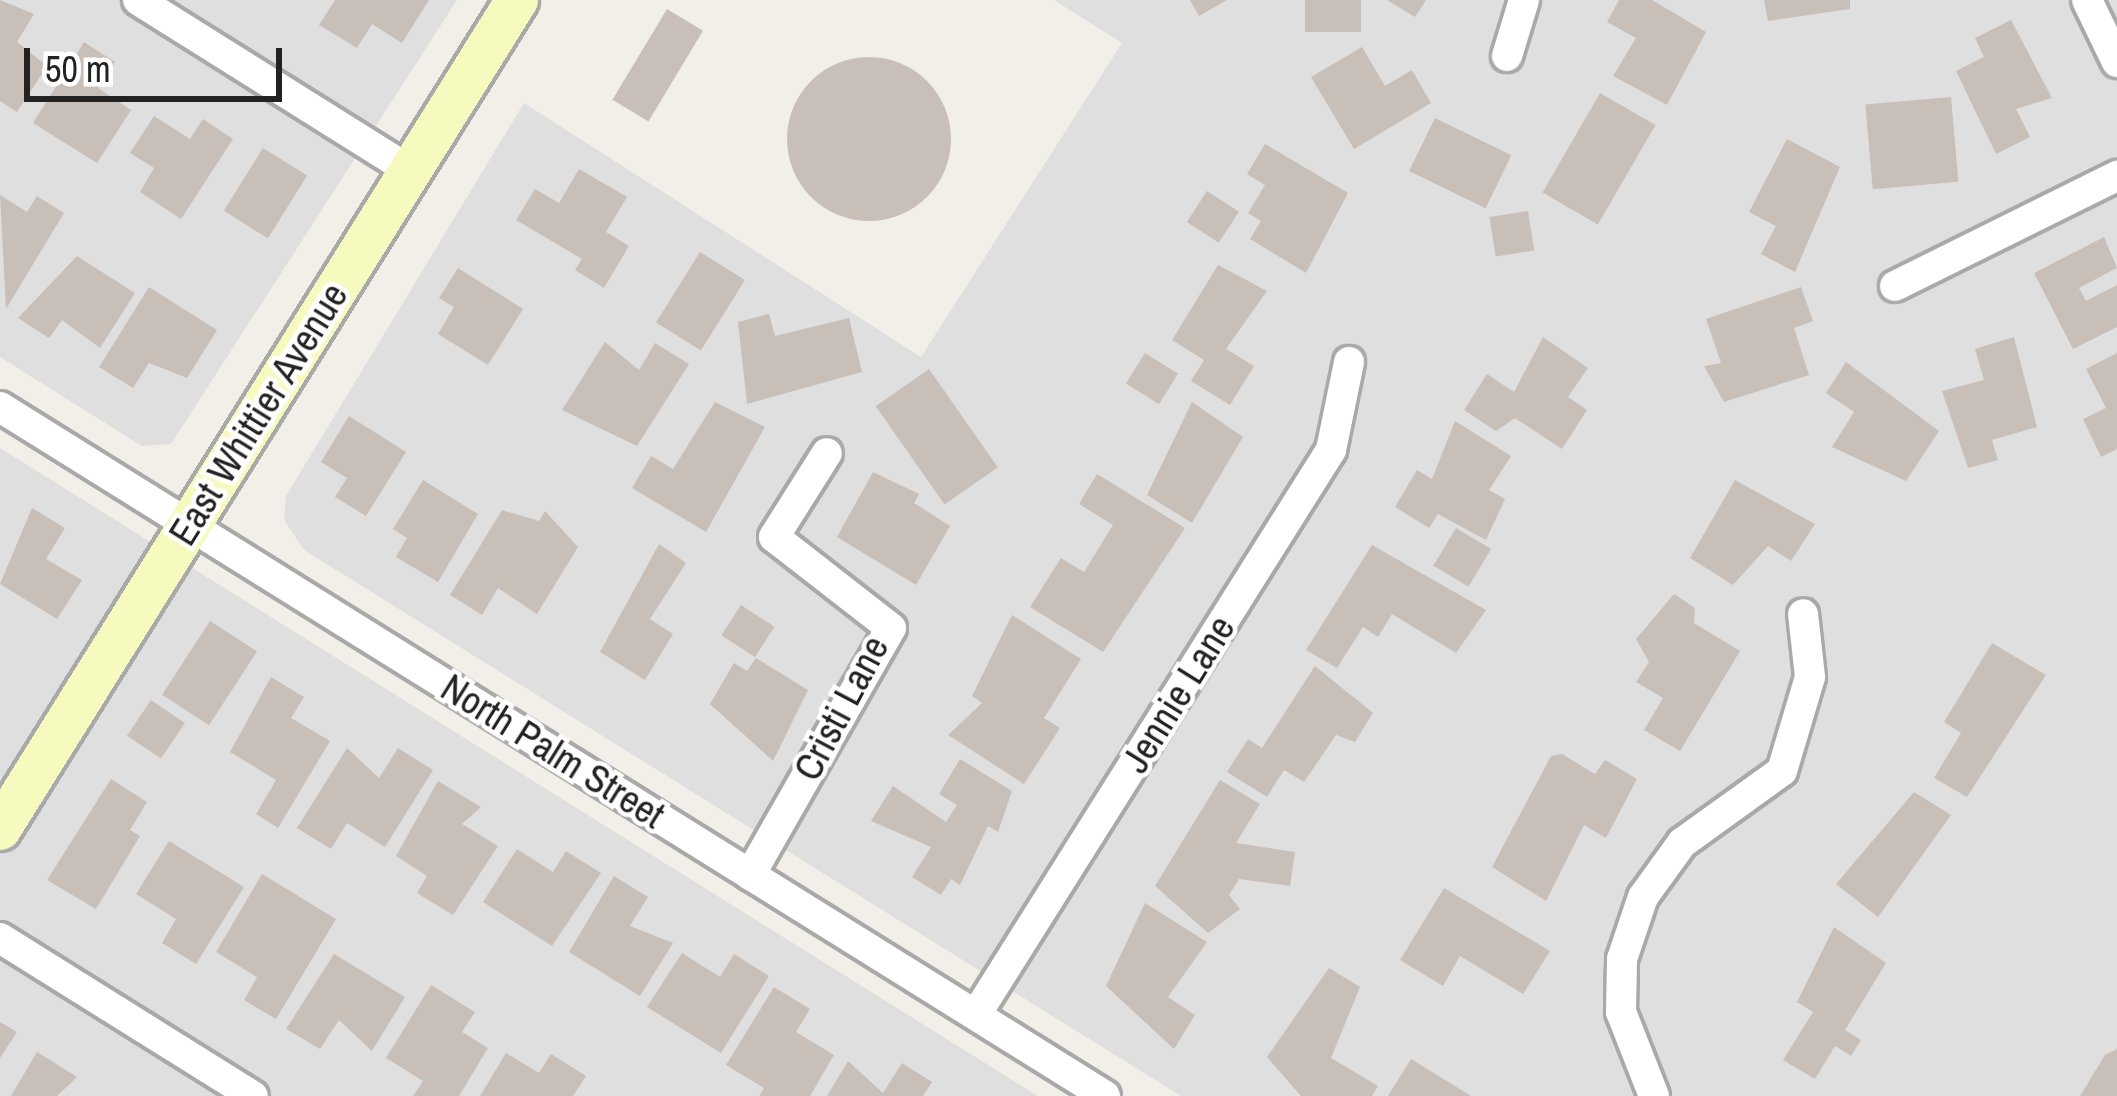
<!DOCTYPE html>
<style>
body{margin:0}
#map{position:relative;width:2117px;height:1096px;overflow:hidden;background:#f2efe9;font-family:"Archivo Narrow",sans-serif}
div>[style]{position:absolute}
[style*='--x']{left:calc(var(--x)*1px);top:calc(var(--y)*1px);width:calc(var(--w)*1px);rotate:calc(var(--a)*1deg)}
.residential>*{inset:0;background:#e0dfdf}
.building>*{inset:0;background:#c7bfb8;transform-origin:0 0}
.round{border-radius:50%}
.roads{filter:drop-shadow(3px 0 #a9a9a9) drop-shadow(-3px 0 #a9a9a9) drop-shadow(0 3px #a9a9a9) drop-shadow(0 -3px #a9a9a9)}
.street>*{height:30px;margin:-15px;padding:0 15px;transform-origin:15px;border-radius:15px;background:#fff}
.secondary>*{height:42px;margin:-21px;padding:0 21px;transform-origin:21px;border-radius:21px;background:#f7fabf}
span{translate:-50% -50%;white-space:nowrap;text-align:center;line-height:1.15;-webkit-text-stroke:9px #fff;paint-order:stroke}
.street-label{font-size:39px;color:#222}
.scale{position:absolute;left:24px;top:48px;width:258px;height:54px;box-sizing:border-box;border:6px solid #222;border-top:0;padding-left:15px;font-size:36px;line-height:42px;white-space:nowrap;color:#222;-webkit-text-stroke:9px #fff;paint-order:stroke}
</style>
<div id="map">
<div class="residential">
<div style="clip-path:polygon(0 0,457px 0,171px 444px,142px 446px,0 357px)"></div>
<div style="clip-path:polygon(1054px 0,2117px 0,2117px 1096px,1181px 1096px,304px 550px,284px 520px,286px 496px,524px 103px,921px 357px,1122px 43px)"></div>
<div style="clip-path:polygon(0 448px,1038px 1096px,0 1096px)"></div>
</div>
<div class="building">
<div style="clip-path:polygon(0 0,34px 14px,17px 42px,47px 66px,17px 112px,0 101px)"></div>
<div style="clip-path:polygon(335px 0,429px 0,402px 43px,372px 24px,357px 48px,319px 25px)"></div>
<div style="clip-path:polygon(1190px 0,1227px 0,1199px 16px)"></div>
<div style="left:1305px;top:0;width:56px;height:32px"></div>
<div style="clip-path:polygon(1387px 0,1426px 0,1415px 17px)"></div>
<div style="clip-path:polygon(1619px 0,1652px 0,1706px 32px,1667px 105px,1613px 76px,1636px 38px,1607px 22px)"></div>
<div style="clip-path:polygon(1764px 0,1850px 0,1850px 9px,1768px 21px)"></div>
<div style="left:667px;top:9px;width:42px;height:106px;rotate:31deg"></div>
<div style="clip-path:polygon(2011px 20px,2052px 98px,2016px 109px,2030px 137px,1996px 154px,1956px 71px,1984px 57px,1975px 38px)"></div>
<div style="clip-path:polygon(84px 42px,115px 62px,98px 88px,131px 110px,97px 163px,33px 123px)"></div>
<div style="clip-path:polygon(1362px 47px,1385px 86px,1412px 70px,1431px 103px,1354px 149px,1311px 77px)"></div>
<div class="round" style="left:787px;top:57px;width:164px;height:164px"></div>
<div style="left:1600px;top:93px;width:64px;height:115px;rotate:30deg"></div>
<div style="left:1951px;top:97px;width:85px;height:86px;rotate:85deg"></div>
<div style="clip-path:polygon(154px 116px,190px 139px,203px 119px,233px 139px,181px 219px,140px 192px,154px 168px,130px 153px)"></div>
<div style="left:1435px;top:118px;width:85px;height:59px;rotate:26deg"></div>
<div style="clip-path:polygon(1787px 139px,1840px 167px,1795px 272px,1761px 254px,1776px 226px,1749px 212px)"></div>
<div style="clip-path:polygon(1265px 144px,1348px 193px,1306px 273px,1250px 239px,1261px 221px,1248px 213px,1265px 185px,1247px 174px)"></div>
<div style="left:263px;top:148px;width:52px;height:74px;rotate:32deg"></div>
<div style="clip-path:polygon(579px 169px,627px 197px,606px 232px,629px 246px,604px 288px,575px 270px,582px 259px,516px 220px,535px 189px,559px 203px)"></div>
<div style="left:1207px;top:191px;width:38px;height:37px;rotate:33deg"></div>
<div style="clip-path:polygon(0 195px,27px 212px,37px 196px,64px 213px,6px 309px)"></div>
<div style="left:1528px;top:211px;width:40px;height:39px;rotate:81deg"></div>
<div style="clip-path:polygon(2104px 237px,2117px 268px,2079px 288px,2086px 301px,2117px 285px,2117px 327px,2073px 349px,2034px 273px)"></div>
<div style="left:700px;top:252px;width:53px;height:83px;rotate:32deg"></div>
<div style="clip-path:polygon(77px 256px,135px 293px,100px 348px,62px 320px,49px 338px,18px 318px)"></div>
<div style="clip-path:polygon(1218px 265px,1267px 291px,1226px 349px,1254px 366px,1230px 405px,1191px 381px,1204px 360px,1172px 340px)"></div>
<div style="clip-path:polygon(458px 268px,523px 309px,488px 365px,438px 334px,454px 307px,439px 298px)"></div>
<div style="clip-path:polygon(149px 287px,217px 330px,187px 378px,149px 363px,133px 388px,99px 367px)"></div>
<div style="clip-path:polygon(1801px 287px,1813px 321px,1794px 328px,1809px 375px,1724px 402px,1704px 366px,1721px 363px,1706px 319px)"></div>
<div style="clip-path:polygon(769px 314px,775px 336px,849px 318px,862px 372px,747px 404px,738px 322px)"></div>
<div style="clip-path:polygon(1543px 337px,1588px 368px,1568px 397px,1587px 410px,1562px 449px,1515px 418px,1496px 431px,1464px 410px,1487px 374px,1514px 392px)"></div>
<div style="clip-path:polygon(2014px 337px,2037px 427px,1992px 440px,1998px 460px,1968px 468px,1942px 391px,1984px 380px,1975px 349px)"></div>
<div style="clip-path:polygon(605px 342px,639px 370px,655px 343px,689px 364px,637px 446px,562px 410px)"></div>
<div style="left:1145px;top:353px;width:39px;height:36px;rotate:32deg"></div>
<div style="clip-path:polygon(2117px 353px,2117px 449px,2101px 457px,2083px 419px,2106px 408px,2086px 369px)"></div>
<div style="clip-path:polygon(1846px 362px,1939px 431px,1906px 481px,1832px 447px,1854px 412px,1826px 393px)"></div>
<div style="left:929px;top:369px;width:120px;height:65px;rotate:55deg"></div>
<div style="clip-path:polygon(715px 402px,765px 427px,706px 532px,632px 488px,651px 456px,673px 469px)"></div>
<div style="clip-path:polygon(1192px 402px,1243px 437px,1192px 523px,1147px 495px)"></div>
<div style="clip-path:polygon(349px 416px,406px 452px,366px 516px,335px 497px,347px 478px,321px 462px)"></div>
<div style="clip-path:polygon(1455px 421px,1511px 456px,1489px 490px,1505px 499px,1486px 540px,1438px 514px,1429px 528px,1395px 507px,1417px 470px,1432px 479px)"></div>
<div style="clip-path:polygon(873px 472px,919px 494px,914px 503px,950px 526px,916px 585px,837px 537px)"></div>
<div style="clip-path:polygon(1097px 474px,1185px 528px,1103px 652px,1030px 607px,1061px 558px,1084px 572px,1113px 525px,1079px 504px)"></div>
<div style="clip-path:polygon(423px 480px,478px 514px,438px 582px,396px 557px,407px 538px,393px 529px)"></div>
<div style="clip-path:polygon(1735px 480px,1815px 524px,1791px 561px,1768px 546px,1733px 585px,1690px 558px)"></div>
<div style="clip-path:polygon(32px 508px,65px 528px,46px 559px,82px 580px,57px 619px,0 584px)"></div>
<div style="clip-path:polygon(502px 510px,539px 521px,545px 511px,578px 547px,537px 614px,498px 588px,482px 615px,450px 595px)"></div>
<div style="left:1456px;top:528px;width:41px;height:44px;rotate:31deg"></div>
<div style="clip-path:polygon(659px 544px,686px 563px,650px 619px,673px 634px,645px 680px,600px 652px)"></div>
<div style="clip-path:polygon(1372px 545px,1486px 610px,1456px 653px,1392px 614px,1378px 637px,1363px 627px,1337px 668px,1306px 650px)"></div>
<div style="clip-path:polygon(1674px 594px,1695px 608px,1694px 623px,1740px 651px,1680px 751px,1644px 730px,1663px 698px,1636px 682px,1649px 662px,1636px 639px)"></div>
<div style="left:741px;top:605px;width:40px;height:36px;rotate:33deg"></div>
<div style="clip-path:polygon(1012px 615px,1081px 659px,1044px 718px,1060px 728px,1024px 784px,948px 735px,982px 703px,972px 696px)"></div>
<div style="left:210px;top:621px;width:56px;height:88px;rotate:33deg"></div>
<div style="clip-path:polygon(1992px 643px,2046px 675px,1967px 797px,1934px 778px,1961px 733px,1944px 722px)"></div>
<div style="clip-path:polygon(756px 658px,808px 690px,773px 761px,710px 704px,734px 663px,747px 671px)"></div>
<div style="clip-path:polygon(1315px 666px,1373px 713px,1355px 742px,1336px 735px,1304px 782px,1284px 770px,1267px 797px,1227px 772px,1248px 739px,1262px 748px)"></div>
<div style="clip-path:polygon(271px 677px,304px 697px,291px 718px,330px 741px,278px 828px,256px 814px,276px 780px,230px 752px)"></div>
<div style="left:151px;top:700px;width:41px;height:43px;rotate:34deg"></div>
<div style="clip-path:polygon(347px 748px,379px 778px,398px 748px,433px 770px,385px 847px,347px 823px,331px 849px,297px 828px)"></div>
<div style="clip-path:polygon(1562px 754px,1595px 774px,1605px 760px,1637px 779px,1606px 838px,1584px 825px,1546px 901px,1492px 867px,1551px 756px)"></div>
<div style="clip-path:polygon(960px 759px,1012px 791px,998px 832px,988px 826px,960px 885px,951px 879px,941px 895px,912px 877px,931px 847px,871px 821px,893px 786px,946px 822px,957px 805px,939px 794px)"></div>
<div style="clip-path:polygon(111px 779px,147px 802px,130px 830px,140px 836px,96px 909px,47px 880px)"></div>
<div style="clip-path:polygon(1220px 780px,1260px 804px,1236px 843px,1295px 852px,1290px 886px,1239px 879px,1229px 895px,1240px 909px,1208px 933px,1155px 886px)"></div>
<div style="clip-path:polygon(438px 781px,481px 807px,462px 824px,498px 846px,453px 915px,417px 893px,427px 876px,396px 856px)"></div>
<div style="clip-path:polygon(1914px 792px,1951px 815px,1878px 917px,1836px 884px)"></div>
<div style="clip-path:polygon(169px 841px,244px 887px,196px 964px,162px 943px,176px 919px,136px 894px)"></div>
<div style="clip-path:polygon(517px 849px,553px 872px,566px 851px,601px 873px,552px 946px,483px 902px)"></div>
<div style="clip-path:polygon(262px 874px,336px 919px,276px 1019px,244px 1000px,257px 977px,216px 952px)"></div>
<div style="clip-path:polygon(614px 876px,648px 897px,630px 926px,673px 943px,640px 996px,569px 952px)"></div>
<div style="clip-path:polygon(1444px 888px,1550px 951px,1523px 994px,1460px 956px,1443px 986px,1400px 960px)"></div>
<div style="clip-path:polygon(1145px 903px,1207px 942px,1168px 997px,1195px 1015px,1174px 1049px,1106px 986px)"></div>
<div style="clip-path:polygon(1834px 927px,1886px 963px,1845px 1030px,1861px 1040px,1851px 1056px,1835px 1046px,1815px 1079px,1783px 1060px,1813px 1012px,1797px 1002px)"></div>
<div style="clip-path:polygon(682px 953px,720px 977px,734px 954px,769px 976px,721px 1053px,647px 1007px)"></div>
<div style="clip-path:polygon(334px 954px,405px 997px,372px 1051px,339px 1020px,320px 1049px,286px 1029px)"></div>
<div style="clip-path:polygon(1329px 968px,1360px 987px,1331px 1058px,1378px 1086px,1372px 1096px,1301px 1096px,1267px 1057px)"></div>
<div style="clip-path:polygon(431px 985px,475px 1012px,462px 1032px,488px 1048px,459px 1096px,413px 1096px,423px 1081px,386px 1058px)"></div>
<div style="clip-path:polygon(774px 987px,810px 1009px,796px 1032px,834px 1055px,810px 1096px,759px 1096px,764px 1088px,726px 1065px)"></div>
<div style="clip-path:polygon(0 1022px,17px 1032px,0 1058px)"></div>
<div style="clip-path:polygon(2117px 1049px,2117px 1096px,2080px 1096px,2105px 1055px)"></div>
<div style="clip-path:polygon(37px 1052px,77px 1077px,57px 1096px,11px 1096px)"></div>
<div style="clip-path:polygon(506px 1053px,539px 1073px,551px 1054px,586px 1076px,573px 1096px,480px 1096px)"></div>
<div style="clip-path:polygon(1411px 1059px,1471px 1096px,1388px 1096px)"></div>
<div style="clip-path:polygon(848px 1061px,883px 1093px,902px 1063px,932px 1082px,923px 1096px,827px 1096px)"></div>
</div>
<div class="roads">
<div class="street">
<div style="--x:138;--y:0;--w:322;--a:32.1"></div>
<div style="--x:2087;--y:0;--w:69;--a:64.2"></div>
<div style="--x:1507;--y:56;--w:59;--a:-73.1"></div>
<div style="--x:1895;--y:286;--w:248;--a:-26.4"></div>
<div style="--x:0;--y:407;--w:1302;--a:31.94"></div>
<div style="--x:750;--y:875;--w:284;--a:-60.3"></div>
<div style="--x:891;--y:628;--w:148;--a:-142.1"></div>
<div style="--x:774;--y:537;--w:99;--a:-57.8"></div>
<div style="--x:0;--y:938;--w:298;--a:32"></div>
<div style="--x:977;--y:1013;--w:665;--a:-57.84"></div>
<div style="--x:1331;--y:450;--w:90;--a:-78.4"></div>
<div style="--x:1654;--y:1096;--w:90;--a:-111.4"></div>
<div style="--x:1621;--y:1012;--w:53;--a:-88.9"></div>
<div style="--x:1622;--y:959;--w:65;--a:-71.3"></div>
<div style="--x:1643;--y:897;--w:67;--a:-54.2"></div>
<div style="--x:1682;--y:843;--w:123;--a:-35.8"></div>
<div style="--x:1782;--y:771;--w:98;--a:-73.4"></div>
<div style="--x:1810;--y:677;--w:63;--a:-96.3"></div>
</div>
<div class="secondary">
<div style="--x:0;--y:829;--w:977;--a:-58.05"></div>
</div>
</div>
<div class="street-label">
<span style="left:258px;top:414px;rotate:-58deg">East Whittier Avenue</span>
<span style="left:1178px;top:694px;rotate:-58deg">Jennie Lane</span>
<span style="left:841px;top:708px;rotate:-62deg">Cristi Lane</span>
<span style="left:553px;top:751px;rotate:32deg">North Palm Street</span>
</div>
<div class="scale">50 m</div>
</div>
